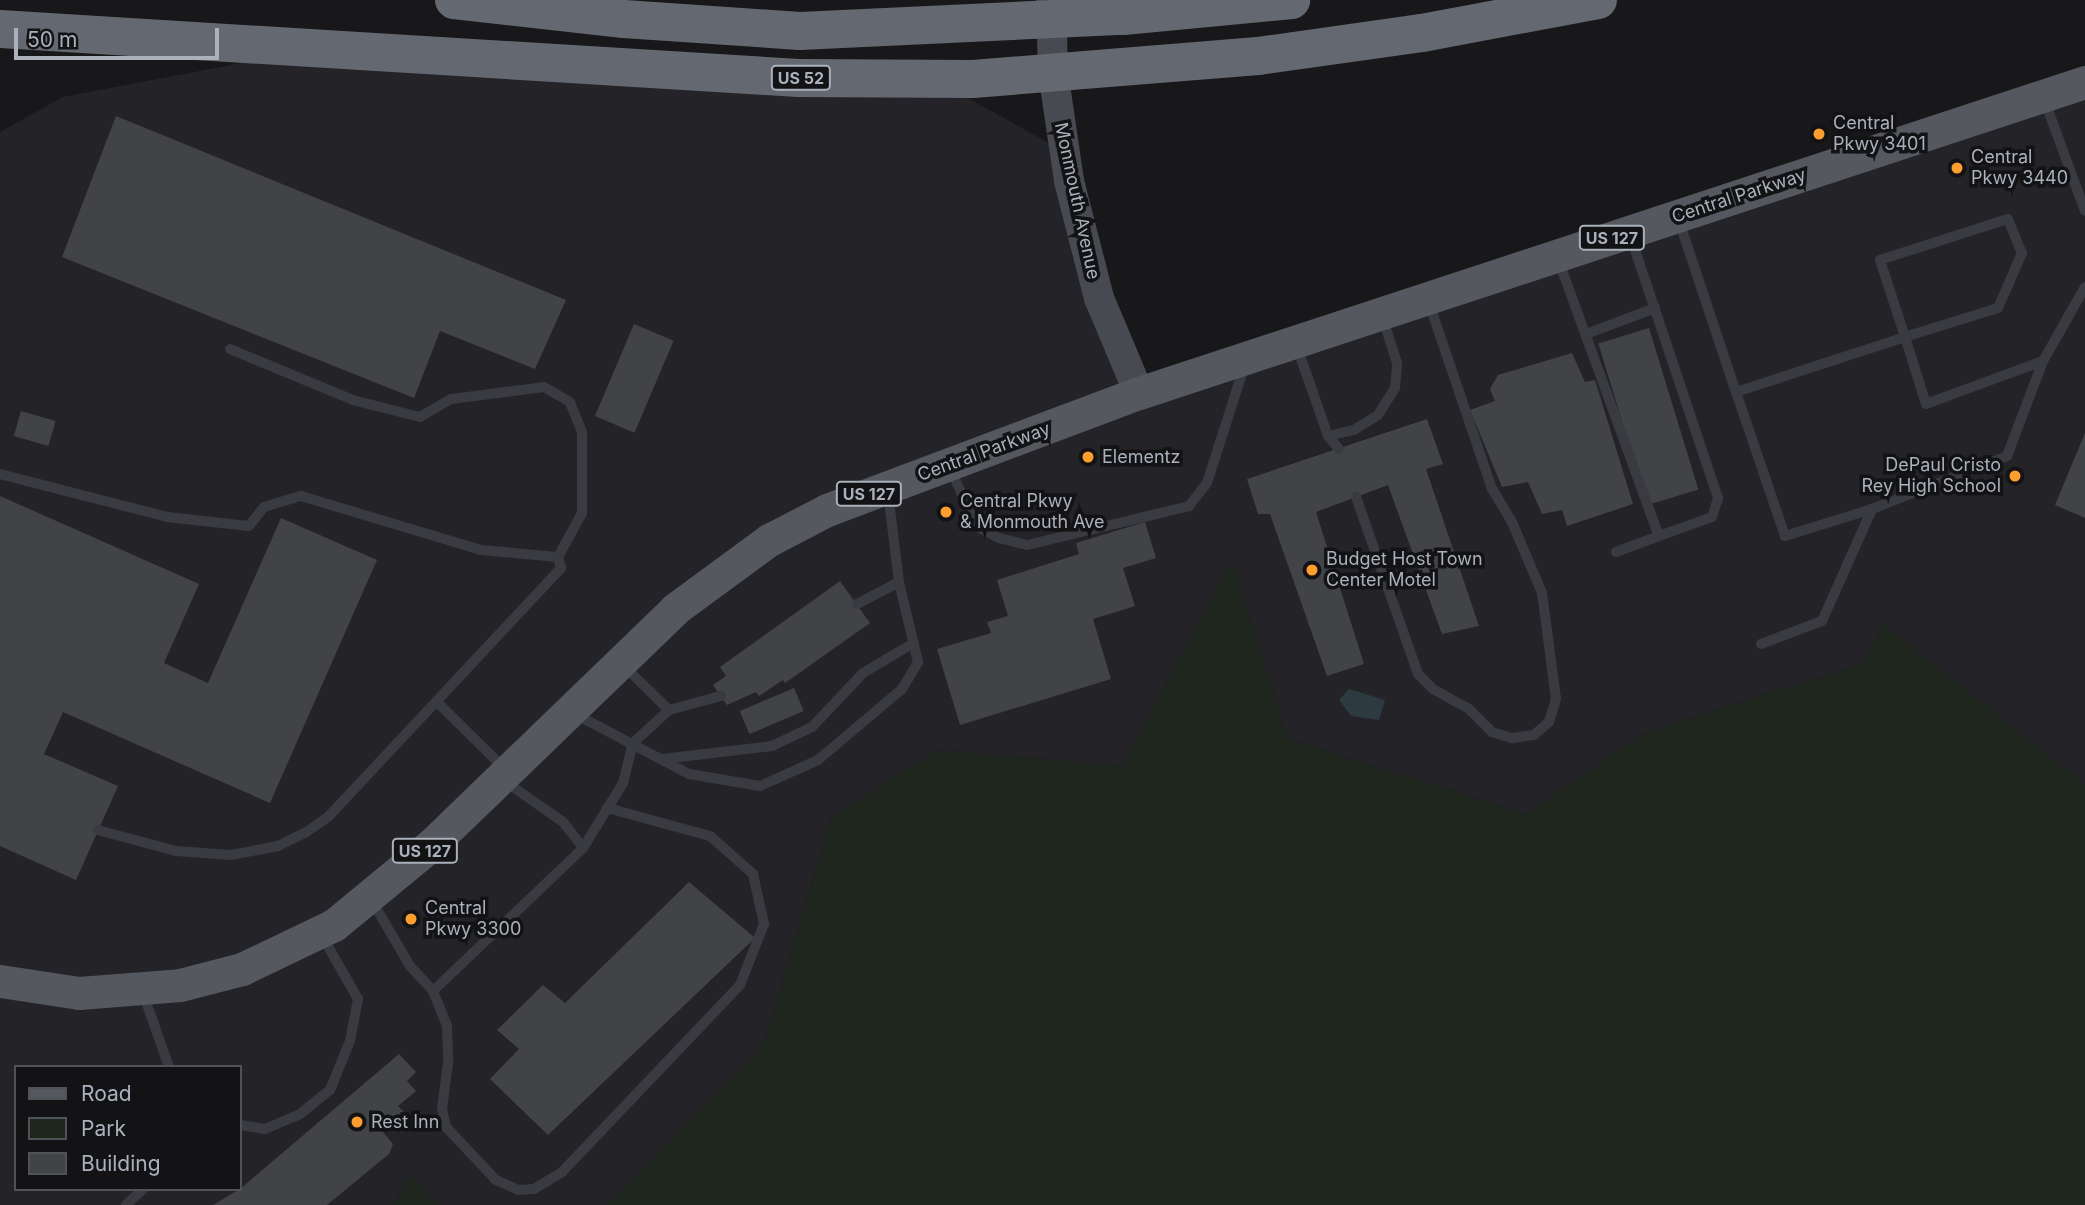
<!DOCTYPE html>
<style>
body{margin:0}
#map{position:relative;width:2085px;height:1205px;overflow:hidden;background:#18181a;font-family:Inter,sans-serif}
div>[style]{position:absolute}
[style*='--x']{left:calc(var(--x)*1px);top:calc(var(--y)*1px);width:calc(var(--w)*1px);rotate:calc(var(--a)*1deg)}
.built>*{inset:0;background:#242428}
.green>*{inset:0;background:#1e261e}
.water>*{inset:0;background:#2d3a3f}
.building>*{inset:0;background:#424347;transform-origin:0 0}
.lane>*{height:10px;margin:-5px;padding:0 5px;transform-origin:5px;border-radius:5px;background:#393b40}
.secondary>*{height:30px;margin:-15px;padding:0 15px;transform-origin:15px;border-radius:15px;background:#474a50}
.primary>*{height:33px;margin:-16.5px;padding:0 16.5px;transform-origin:16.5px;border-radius:16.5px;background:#55585f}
.highway>*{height:38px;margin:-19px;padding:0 19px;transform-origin:19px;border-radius:19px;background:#646971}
.dots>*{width:19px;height:19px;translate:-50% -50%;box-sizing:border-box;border:4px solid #131315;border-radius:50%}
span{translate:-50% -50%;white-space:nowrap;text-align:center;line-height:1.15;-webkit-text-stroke:7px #131315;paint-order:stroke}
.shield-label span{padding:2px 5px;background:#131315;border:2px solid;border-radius:5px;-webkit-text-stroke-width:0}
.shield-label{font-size:16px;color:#aab1bb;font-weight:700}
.poi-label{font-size:18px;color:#aab1bb}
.left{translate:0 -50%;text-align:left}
.right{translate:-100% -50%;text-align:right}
.street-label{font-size:18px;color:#aab1bb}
.legend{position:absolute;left:14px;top:1065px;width:228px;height:126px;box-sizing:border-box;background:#131315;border:2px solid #4f5257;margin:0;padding:9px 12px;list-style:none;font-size:21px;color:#aab1bb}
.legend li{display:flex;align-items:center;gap:14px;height:35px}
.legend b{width:35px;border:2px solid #4f5257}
.scale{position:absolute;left:14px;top:28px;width:205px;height:32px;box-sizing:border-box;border:4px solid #aab1bb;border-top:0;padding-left:9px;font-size:21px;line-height:24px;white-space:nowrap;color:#aab1bb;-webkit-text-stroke:5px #131315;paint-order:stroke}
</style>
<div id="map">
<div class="built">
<div style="clip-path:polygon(evenodd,263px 59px,953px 90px,1062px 150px,1139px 393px,2085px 82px,2085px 785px,1883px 624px,1862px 664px,1646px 732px,1526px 814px,1288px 739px,1232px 561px,1122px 766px,937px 750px,831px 818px,764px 1044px,607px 1205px,438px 1205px,410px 1176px,393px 1205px,0 1205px,0 132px,63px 97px,263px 59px,16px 1067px,240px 1067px,240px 1189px,16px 1189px,16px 1067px)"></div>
</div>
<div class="green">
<div style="clip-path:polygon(1232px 560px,1288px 739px,1526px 814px,1646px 732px,1862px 664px,1883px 624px,2085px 785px,2085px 1205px,607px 1205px,764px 1044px,831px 818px,937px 750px,1122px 766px)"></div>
<div style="clip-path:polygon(410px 1176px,438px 1205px,393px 1205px)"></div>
</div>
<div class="water">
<div style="clip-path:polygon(1349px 689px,1385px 700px,1379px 720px,1351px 716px,1339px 700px)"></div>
</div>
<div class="building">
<div style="clip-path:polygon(116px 116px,566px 300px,535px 369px,440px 331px,414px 398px,62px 257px)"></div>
<div style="left:634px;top:324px;width:43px;height:100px;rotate:23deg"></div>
<div style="left:1649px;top:328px;width:169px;height:53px;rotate:73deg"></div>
<div style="clip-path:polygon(1572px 353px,1585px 382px,1595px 380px,1633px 504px,1567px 526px,1562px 510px,1542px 514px,1528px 482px,1502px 487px,1470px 410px,1495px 401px,1490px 389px,1498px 375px)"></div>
<div style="left:21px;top:411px;width:36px;height:26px;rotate:16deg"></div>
<div style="clip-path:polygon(1427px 419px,1443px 464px,1426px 469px,1479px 626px,1442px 634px,1388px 485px,1316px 512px,1364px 664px,1327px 676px,1270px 514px,1258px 514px,1247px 479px)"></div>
<div style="clip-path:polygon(2085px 433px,2085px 518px,2055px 505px)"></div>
<div style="clip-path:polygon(0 496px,199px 584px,164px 663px,208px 683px,281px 518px,377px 560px,270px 803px,63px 712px,44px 754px,118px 786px,76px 880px,0 846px)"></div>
<div style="clip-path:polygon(1145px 522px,1156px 558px,1123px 568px,1135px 606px,1093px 619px,1111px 679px,960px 725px,937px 649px,991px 633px,987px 622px,1008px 616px,997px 580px,1079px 554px,1076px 543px)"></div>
<div style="clip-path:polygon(840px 581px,870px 623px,785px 683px,783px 680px,759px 696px,756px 692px,727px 705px,713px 685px,726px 676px,720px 667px)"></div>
<div style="left:794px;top:688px;width:25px;height:59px;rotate:67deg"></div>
<div style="clip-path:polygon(689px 882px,755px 938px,548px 1135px,490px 1079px,519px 1049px,497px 1030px,543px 985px,565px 1003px)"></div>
<div style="clip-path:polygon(399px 1054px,416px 1072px,407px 1081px,416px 1091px,398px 1106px,405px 1113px,383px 1132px,393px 1144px,389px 1154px,327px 1205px,213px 1205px,240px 1189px)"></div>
</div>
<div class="lane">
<div style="--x:2044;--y:99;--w:119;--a:69.9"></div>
<div style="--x:1679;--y:221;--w:180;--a:71.6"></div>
<div style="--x:1736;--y:392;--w:178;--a:-18"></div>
<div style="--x:1905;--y:337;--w:81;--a:-108"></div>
<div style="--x:1880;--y:260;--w:134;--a:-17.8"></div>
<div style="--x:2008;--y:219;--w:37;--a:68"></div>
<div style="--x:2022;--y:253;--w:60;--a:113.6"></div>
<div style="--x:1998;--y:308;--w:97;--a:162.7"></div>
<div style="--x:1905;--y:337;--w:70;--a:72.6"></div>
<div style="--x:1926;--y:404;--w:125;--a:-20.2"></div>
<div style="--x:1558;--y:259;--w:295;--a:70"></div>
<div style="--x:1659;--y:536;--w:56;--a:-19.7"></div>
<div style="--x:1712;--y:517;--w:20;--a:-72"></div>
<div style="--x:1718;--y:498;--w:277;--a:-108.5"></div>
<div style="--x:1586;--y:334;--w:74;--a:-20.6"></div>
<div style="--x:1296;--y:344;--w:97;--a:70.8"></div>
<div style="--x:1328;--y:436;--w:17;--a:50"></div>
<div style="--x:1736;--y:392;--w:152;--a:71.2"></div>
<div style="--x:1785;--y:536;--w:91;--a:-17.2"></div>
<div style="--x:1328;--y:436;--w:27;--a:-13"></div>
<div style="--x:1354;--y:430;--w:28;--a:-32"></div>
<div style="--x:1378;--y:415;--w:32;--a:-58"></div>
<div style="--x:1395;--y:388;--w:25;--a:-85"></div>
<div style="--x:1397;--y:363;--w:49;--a:-107.7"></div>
<div style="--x:950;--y:468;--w:64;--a:65.9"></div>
<div style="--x:976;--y:526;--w:26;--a:28"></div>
<div style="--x:999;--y:538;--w:29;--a:14"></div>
<div style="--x:1027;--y:545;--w:167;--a:-13.5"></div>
<div style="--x:1189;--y:506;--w:29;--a:-52"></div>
<div style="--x:1207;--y:483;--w:125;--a:-72.3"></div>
<div style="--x:0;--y:474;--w:172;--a:14.4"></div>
<div style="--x:167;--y:517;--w:82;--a:6.3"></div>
<div style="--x:249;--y:526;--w:24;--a:-52"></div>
<div style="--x:264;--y:507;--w:39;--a:-17"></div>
<div style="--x:301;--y:496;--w:188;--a:16.7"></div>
<div style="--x:481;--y:550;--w:77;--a:5.2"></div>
<div style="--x:1356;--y:497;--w:188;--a:70.7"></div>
<div style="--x:1418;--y:674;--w:21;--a:45"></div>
<div style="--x:1433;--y:689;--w:41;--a:29.1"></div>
<div style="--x:1469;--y:709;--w:33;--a:45"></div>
<div style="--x:1492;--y:732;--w:21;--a:17"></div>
<div style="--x:1512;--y:738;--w:22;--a:-8"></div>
<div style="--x:1534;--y:735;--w:20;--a:-41"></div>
<div style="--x:1549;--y:722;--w:24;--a:-73"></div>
<div style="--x:1556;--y:699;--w:107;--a:-97.5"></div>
<div style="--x:1542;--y:593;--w:77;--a:-112.9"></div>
<div style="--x:1512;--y:522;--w:39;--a:-121"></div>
<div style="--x:1492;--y:489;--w:200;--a:-108.7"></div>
<div style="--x:1616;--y:552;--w:46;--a:-20.4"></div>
<div style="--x:857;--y:604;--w:47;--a:-27.6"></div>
<div style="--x:1761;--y:644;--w:65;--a:-20.7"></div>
<div style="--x:1822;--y:621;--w:123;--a:-65.9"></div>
<div style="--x:1872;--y:509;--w:145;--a:-21.4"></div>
<div style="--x:2007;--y:456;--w:102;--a:-69.2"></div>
<div style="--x:2043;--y:361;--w:85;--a:-60.4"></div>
<div style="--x:624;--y:666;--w:63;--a:44.4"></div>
<div style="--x:437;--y:702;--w:95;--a:44.6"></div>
<div style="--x:575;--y:714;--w:129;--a:27.8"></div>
<div style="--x:689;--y:774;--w:72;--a:9.6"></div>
<div style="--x:760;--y:786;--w:64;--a:-24.1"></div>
<div style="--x:818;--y:760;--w:110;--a:-40.2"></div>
<div style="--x:902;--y:689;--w:31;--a:-59"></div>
<div style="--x:918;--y:662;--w:82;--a:-103.4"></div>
<div style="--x:899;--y:582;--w:91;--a:-97"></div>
<div style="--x:662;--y:759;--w:111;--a:-6.7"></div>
<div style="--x:772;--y:746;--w:44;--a:-25.4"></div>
<div style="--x:812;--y:727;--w:74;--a:-46.6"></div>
<div style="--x:863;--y:673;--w:59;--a:-30.5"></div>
<div style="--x:503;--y:780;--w:73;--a:35"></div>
<div style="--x:563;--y:822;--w:33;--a:52"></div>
<div style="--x:98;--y:830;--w:81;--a:15.1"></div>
<div style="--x:176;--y:851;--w:55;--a:4.2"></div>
<div style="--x:231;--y:855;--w:48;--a:-10.8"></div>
<div style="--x:278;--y:846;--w:30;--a:-26"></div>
<div style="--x:305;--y:833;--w:29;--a:-35"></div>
<div style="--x:329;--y:816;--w:340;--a:-46.9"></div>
<div style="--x:561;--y:568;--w:11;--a:-105"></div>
<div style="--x:558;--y:557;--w:50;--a:-61.4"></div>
<div style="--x:582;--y:513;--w:81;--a:-90"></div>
<div style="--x:582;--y:432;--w:32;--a:-112"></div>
<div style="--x:570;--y:402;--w:30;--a:-150"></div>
<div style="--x:544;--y:387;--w:94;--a:172.6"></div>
<div style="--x:451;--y:399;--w:36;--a:150"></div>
<div style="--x:420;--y:417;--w:69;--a:-165.8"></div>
<div style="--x:353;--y:400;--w:133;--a:-157.5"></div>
<div style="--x:372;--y:901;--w:75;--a:59.7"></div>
<div style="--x:410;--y:966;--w:34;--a:47"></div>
<div style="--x:433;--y:991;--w:37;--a:68"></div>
<div style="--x:447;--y:1025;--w:38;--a:88"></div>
<div style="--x:448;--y:1063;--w:46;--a:97.4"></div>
<div style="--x:442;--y:1109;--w:18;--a:77"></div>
<div style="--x:446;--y:1127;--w:73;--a:46.7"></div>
<div style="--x:496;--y:1180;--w:24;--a:24"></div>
<div style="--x:518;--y:1190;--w:16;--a:-4"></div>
<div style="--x:534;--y:1189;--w:33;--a:-31"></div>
<div style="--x:562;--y:1172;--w:258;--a:-46.4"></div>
<div style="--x:740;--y:985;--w:66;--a:-68.5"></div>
<div style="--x:764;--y:924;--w:51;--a:-102.4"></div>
<div style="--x:753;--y:874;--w:57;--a:-138.5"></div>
<div style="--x:710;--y:836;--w:107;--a:-164.8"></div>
<div style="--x:433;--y:991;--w:207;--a:-43.6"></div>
<div style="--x:583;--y:848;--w:76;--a:-58.4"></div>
<div style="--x:623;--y:783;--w:41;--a:-76"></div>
<div style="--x:633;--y:743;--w:49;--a:-42.5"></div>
<div style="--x:669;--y:710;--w:54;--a:-15.1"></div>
<div style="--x:143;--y:993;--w:78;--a:70.6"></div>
<div style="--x:240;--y:1125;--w:25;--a:9"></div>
<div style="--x:265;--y:1129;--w:38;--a:-23"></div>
<div style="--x:300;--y:1114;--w:38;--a:-39"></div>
<div style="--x:330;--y:1090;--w:53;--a:-67.8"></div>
<div style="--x:350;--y:1041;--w:43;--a:-79.2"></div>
<div style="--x:358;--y:999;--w:73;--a:-119.7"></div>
<div style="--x:126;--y:1205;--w:23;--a:-43"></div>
</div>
<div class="secondary">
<div style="--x:1051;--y:0;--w:72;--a:88.4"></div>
<div style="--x:1053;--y:72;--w:110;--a:81.6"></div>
<div style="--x:1069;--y:181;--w:121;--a:75.6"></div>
<div style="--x:1099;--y:298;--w:103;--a:67.2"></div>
</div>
<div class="primary">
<div style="--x:0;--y:981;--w:80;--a:8.6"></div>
<div style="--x:79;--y:993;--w:101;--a:-4.5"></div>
<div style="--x:180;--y:985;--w:64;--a:-14.5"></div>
<div style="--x:242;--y:969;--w:102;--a:-25.6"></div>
<div style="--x:334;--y:925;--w:126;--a:-39.5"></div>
<div style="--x:431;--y:845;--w:339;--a:-44"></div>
<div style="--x:675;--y:609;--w:117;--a:-36.3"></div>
<div style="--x:769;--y:540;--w:65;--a:-27.3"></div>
<div style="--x:827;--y:510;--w:333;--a:-20.6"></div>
<div style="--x:1139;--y:393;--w:996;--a:-18.2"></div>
</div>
<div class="highway">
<div style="--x:454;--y:0;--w:171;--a:6.4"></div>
<div style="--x:624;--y:19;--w:176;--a:3.9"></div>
<div style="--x:800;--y:31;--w:323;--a:-2.7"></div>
<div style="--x:1123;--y:16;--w:169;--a:-5.4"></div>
<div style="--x:0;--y:29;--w:800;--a:3.51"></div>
<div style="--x:798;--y:78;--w:175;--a:0.3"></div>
<div style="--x:973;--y:79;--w:286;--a:-4.6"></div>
<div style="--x:1258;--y:56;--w:166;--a:-8"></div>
<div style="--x:1422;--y:33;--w:179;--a:-10.6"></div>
</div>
<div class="dots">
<div style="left:1819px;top:134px;background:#fd9e2e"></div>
<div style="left:1957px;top:168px;background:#fd9e2e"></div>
<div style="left:1088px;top:457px;background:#fd9e2e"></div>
<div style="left:2015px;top:476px;background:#fd9e2e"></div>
<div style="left:946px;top:512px;background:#fd9e2e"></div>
<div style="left:1312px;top:570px;background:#fd9e2e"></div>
<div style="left:411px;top:919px;background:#fd9e2e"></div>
<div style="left:357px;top:1122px;background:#fd9e2e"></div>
</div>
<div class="shield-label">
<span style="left:801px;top:78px">US 52</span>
<span style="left:1612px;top:238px">US 127</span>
<span style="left:869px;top:494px">US 127</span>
<span style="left:425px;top:851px">US 127</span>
</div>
<div class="poi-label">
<span class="left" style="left:1833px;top:134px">Central<br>Pkwy 3401</span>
<span class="left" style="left:1971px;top:168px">Central<br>Pkwy 3440</span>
<span class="left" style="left:1102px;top:457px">Elementz</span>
<span class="right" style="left:2001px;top:476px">DePaul Cristo<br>Rey High School</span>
<span class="left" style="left:960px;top:512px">Central Pkwy<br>&amp; Monmouth Ave</span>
<span class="left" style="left:1326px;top:570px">Budget Host Town<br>Center Motel</span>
<span class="left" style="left:425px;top:919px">Central<br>Pkwy 3300</span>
<span class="left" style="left:371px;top:1122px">Rest Inn</span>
</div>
<div class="street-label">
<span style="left:1739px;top:196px;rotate:-18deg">Central Parkway</span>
<span style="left:1077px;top:201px;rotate:78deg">Monmouth Avenue</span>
<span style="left:984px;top:452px;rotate:-20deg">Central Parkway</span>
</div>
<ul class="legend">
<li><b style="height:9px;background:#55585f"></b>Road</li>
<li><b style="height:19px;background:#1e261e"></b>Park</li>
<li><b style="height:19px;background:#424347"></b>Building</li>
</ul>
<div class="scale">50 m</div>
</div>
